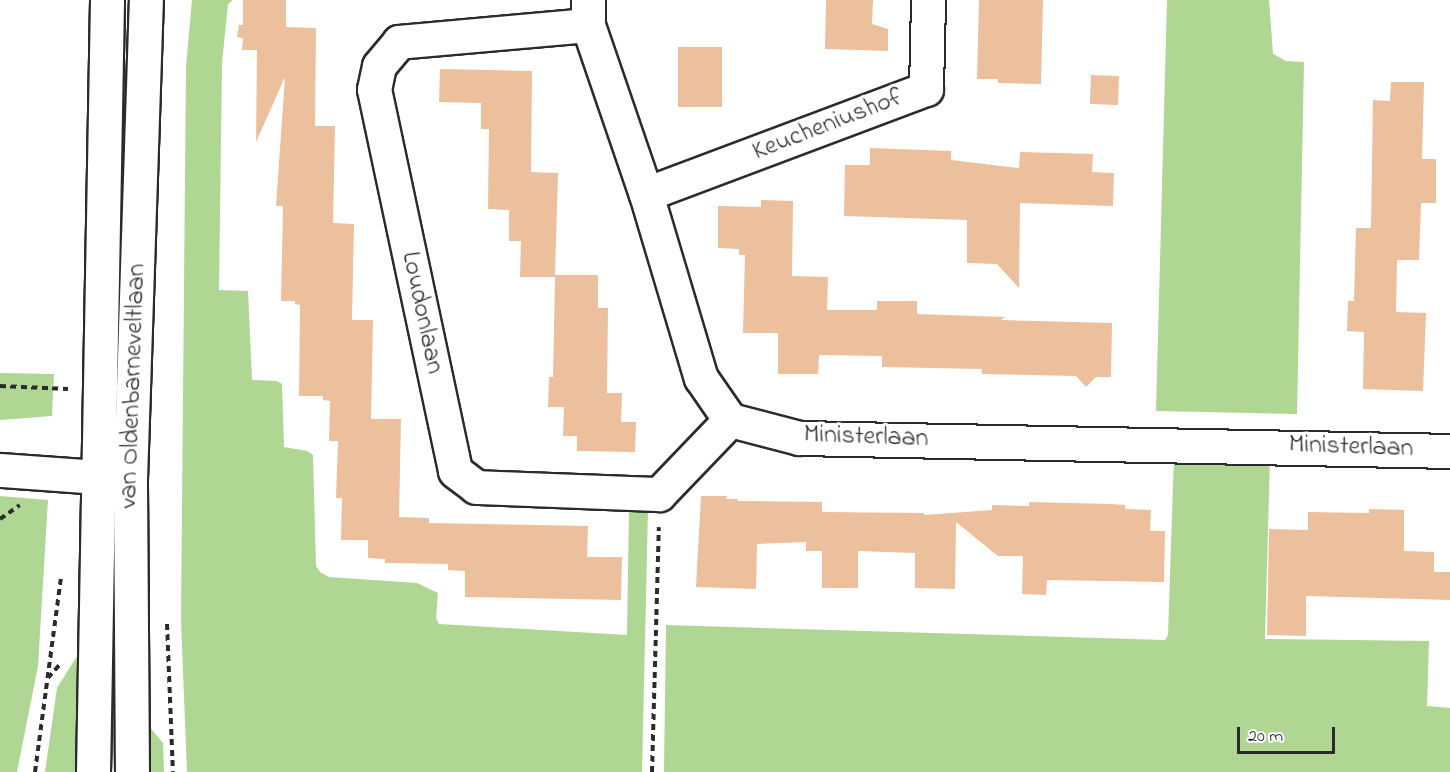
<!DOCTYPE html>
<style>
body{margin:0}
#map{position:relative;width:1450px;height:772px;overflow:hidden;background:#fff;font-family:"Indie Flower",sans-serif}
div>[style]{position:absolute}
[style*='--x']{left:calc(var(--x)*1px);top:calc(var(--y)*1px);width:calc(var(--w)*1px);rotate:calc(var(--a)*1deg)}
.green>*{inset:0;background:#afd692}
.building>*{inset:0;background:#ecc09c;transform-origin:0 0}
.path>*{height:4px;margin-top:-2px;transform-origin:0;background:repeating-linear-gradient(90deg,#2b2b2b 0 6px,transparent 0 10.5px)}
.roads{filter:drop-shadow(2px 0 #2b2b2b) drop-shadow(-2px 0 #2b2b2b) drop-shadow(0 2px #2b2b2b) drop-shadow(0 -2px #2b2b2b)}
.minor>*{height:33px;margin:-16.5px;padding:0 16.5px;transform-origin:16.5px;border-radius:16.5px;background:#fff}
.secondary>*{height:33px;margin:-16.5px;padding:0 16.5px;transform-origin:16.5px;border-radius:16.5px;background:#fff}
span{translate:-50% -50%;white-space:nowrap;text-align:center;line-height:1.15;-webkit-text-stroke:6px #fff;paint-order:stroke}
.street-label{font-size:26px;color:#2b2b2b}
.scale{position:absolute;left:1237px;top:727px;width:98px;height:27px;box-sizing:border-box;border:3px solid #2b2b2b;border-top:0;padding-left:8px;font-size:18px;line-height:21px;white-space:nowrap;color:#2b2b2b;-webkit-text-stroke:4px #fff;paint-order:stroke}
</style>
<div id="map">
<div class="green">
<div style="clip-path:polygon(192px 0,233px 0,228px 4px,222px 63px,219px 290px,248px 291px,252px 380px,277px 381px,282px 384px,284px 447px,307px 451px,313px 455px,316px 566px,320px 572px,329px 577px,417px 583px,438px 593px,436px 618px,439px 624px,627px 635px,629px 508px,648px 509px,642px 772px,187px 772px,181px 621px,186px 67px)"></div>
<div style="clip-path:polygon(1167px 0,1269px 0,1273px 54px,1286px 61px,1304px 62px,1297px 414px,1156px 411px)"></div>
<div style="clip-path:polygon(0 373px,54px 374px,52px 416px,0 420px)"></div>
<div style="clip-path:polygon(1174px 455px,1270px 457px,1265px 639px,1429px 641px,1427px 706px,1450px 708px,1450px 772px,664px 772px,666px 625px,1165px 640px,1168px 635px)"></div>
<div style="clip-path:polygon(0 496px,48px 500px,38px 666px,17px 772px,0 772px)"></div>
<div style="clip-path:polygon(79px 653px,75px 772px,45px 772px,57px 688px)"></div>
<div style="clip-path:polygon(138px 713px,163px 743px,164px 772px,139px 772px)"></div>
</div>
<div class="building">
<div style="clip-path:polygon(243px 0,286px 0,286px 27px,316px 28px,315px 126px,335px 126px,333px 223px,354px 224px,352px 320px,373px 320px,371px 419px,401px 419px,399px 517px,429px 518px,429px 523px,588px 526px,587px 557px,622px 557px,621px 600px,465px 597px,465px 571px,448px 570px,448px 564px,385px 563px,385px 559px,368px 558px,368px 540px,341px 540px,342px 498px,336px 498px,338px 441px,329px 441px,330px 401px,323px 400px,323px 396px,299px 396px,300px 305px,295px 304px,295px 301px,281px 301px,283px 206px,276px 206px,285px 77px,256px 142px,257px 50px,242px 50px,243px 38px,237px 37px,239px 25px,243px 25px)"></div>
<div style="clip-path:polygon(826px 0,873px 0,872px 24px,888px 29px,888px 51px,825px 49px)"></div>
<div style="clip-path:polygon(979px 0,1043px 0,1041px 84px,998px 83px,998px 79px,977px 79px)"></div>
<div style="left:678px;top:47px;width:44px;height:60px"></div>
<div style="clip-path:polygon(440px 69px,532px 71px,531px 172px,558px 173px,555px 275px,598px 275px,598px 308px,608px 308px,607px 393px,622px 393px,621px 422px,636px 422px,635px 452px,577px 451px,577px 436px,563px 436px,564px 407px,548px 407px,549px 377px,553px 377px,555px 277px,520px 277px,521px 241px,509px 241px,509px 210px,488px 209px,489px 129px,481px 129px,481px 103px,439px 102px)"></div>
<div style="left:1091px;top:75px;width:28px;height:29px;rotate:2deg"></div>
<div style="clip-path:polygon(1391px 82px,1424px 82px,1422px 159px,1436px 159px,1436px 203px,1421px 203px,1419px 260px,1397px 260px,1396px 312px,1426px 313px,1423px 391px,1363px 389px,1364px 332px,1347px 331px,1348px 301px,1354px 301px,1356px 228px,1371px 228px,1373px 100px,1390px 101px)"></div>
<div style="clip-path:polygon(870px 148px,951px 151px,951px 160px,1019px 168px,1020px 152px,1093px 154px,1092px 172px,1114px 173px,1113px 206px,1020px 203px,1019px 288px,997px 264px,967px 263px,967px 220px,844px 216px,845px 165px,870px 165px)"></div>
<div style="clip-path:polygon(761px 200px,793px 201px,792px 276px,828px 277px,827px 310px,877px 310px,877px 301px,917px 301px,917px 314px,1005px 317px,1001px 320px,1112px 323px,1111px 377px,1096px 377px,1086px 387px,1076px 376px,982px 374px,982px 369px,882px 367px,882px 356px,819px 355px,818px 374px,778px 374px,778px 333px,743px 333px,745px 255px,739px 255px,739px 249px,718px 248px,718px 206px,761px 207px)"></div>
<div style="clip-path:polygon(701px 496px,727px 496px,726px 499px,738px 499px,737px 501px,822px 502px,822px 512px,924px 513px,924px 515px,992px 510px,992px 505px,1029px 506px,1029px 502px,1111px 504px,1125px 505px,1125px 509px,1151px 510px,1150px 531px,1165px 531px,1164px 582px,1047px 580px,1046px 595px,1022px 594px,1023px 556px,998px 556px,956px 522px,955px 589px,915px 588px,915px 553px,858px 551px,858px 588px,822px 588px,822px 551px,806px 551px,806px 542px,757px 544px,756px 589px,696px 587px)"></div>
<div style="clip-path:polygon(1369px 509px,1404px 510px,1404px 551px,1434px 552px,1434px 572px,1450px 572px,1450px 600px,1306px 596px,1306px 636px,1267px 635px,1269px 529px,1308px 530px,1308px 512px,1369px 513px)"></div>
</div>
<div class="path">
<div style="--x:0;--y:386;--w:68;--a:2.5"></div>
<div style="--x:0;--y:519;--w:24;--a:-35"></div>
<div style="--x:167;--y:624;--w:148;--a:87.7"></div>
<div style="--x:48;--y:678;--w:20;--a:-49"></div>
<div style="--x:35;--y:772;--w:198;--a:-82.4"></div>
<div style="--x:652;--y:772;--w:245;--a:-88.4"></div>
</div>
<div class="roads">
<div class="minor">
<div style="--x:588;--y:0;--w:25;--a:90"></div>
<div style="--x:588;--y:25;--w:179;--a:71.1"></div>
<div style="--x:646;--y:194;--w:192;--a:73.4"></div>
<div style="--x:701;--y:378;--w:51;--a:55.4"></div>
<div style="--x:730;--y:420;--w:71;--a:14.6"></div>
<div style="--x:799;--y:438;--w:651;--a:1.14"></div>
<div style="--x:588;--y:25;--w:190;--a:174.9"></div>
<div style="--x:399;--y:42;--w:31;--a:130"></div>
<div style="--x:379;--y:66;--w:24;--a:102"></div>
<div style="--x:374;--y:89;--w:390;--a:78"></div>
<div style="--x:455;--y:471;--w:26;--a:37"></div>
<div style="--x:476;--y:487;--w:183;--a:2.2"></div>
<div style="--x:659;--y:494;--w:103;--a:-46.2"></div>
<div style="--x:646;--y:194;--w:299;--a:-20.6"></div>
<div style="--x:926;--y:89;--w:89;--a:-88.7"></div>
<div style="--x:0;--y:470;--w:127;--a:4.1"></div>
</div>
<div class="secondary">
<div style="--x:93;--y:772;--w:772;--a:-88.96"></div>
<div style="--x:132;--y:772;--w:293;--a:-90.4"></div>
<div style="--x:130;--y:479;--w:479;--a:-88.1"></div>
</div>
</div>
<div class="street-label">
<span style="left:828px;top:126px;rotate:-21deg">Keucheniushof</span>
<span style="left:421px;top:313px;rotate:78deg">Loudonlaan</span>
<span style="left:134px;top:386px;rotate:-88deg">van Oldenbarneveltlaan</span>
<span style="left:866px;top:438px;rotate:2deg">Ministerlaan</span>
<span style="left:1351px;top:448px;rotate:2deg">Ministerlaan</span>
</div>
<div class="scale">20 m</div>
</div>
